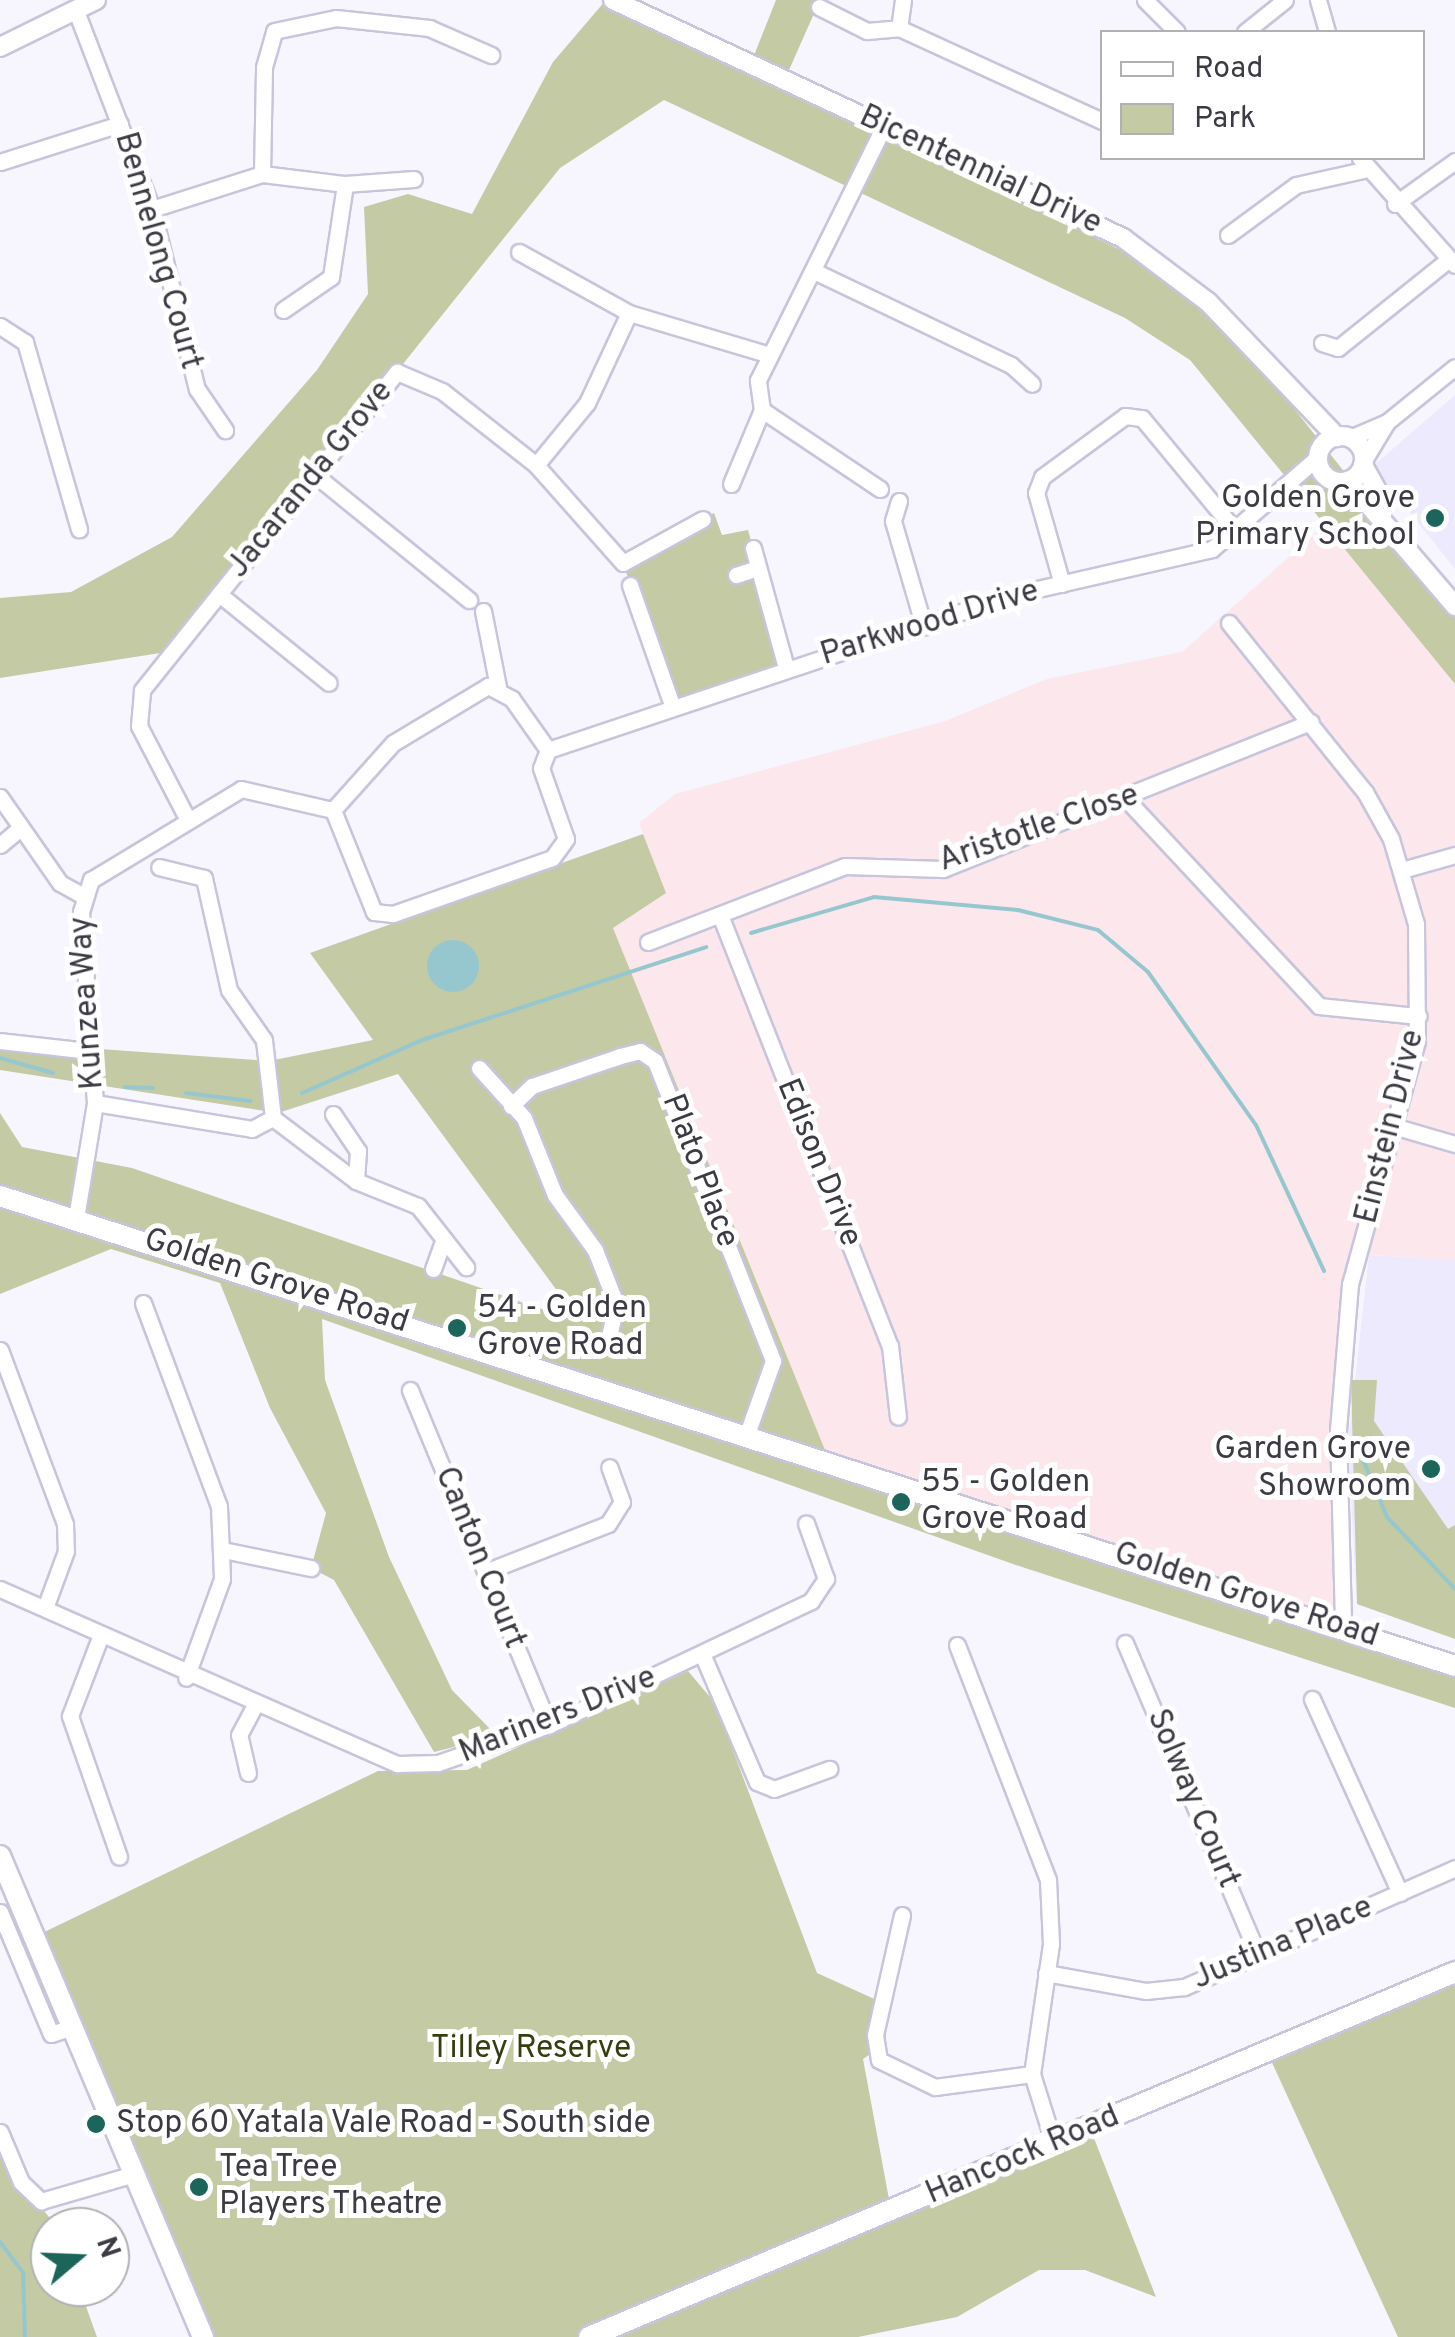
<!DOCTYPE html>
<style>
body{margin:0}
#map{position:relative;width:1455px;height:2337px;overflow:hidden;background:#f7f6ff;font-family:Overpass,sans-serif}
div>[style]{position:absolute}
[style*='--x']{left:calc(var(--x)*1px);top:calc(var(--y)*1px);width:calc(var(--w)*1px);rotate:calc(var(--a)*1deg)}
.built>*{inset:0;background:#eceafc}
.industrial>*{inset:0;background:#fce7ec}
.green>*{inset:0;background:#c3caa4}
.water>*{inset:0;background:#96c7cf}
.round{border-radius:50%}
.stream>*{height:4px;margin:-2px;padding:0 2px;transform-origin:2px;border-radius:2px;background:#96c7cf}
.roads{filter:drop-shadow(2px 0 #c7c5db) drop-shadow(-2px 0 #c7c5db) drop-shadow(0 2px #c7c5db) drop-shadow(0 -2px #c7c5db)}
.minor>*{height:15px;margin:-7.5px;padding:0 7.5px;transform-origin:7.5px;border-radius:7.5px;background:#fff}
.tertiary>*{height:18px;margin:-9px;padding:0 9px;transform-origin:9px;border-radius:9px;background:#fff}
.tertiary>.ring{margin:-9px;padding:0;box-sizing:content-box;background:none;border:18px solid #fff;border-radius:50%}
.secondary>*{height:20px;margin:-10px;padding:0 10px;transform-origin:10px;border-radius:10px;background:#fff}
.dots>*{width:28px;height:28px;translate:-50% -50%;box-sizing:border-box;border:5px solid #fff;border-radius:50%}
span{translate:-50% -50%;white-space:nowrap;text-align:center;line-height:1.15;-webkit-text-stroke:10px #fff;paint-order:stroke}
.street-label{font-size:32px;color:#3c3b44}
.poi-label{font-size:32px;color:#3c3b44}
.right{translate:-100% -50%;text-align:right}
.left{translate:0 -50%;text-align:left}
.park-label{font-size:32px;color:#383d10}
.legend{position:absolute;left:1100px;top:30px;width:325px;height:130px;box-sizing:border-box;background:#fff;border:2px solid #b1b1b4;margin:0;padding:12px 18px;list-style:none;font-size:30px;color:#3c3b44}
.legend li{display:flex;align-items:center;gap:20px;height:50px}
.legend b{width:50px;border:2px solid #b1b1b4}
.north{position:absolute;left:30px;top:2207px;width:100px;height:100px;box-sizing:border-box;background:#fff;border:2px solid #b1b1b4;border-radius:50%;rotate:71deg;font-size:28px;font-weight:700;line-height:40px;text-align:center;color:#3c3b44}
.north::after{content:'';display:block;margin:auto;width:35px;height:45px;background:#1b655b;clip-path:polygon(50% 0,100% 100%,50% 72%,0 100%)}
</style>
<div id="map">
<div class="built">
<div style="clip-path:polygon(1455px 395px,1455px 569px,1373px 466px)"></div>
<div style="clip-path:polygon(1369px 1255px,1455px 1260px,1455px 1637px,1357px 1604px,1348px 1443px)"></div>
</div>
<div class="industrial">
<div style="clip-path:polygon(1325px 525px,1455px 684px,1455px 1260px,1359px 1254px,1341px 1399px,1343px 1627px,829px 1461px,613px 928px,665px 893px,639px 823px,675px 794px,945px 721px,1047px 679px,1182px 652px)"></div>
</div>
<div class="green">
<div style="clip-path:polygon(606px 0,1145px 262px,1215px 320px,1288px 401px,1455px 611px,1455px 684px,1190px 360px,1125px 318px,664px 100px,560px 168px,173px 651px,0 678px,0 598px,71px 592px,172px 537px,317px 370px,368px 294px,364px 207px,408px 194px,472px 214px,553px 62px)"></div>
<div style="clip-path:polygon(776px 0,820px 0,789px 70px,753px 58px)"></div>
<div style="clip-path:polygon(714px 513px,722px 535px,748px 530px,786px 668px,671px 702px,623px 563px)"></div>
<div style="clip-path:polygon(643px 834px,666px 893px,613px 928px,829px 1460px,1455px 1666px,1455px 1708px,1013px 1564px,322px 1319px,325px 1380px,389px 1557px,452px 1690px,497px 1736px,434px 1752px,334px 1580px,311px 1568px,326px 1513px,270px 1408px,220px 1283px,111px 1249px,0 1294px,0 1113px,22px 1147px,132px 1168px,565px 1317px,569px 1307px,398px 1074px,278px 1113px,0 1070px,0 1042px,269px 1061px,373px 1040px,310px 953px)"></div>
<div style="clip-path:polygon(1351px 1380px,1377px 1380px,1374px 1421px,1448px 1529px,1455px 1525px,1455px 1639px,1357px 1604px)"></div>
<div style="clip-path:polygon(688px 1671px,715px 1703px,817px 1973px,881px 2002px,873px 2052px,863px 2059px,891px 2210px,1090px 2128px,1156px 2297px,1085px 2270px,1039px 2270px,957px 2317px,858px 2337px,203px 2337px,34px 1937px,378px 1771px,467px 1770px)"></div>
<div style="clip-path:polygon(1455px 1972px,1455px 2337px,1398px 2337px,1268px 2054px)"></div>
<div style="clip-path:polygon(0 2134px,21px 2182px,57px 2227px,50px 2227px,50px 2287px,79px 2287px,97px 2337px,0 2337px)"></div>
</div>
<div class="water">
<div class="round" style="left:427px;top:940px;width:52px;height:52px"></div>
</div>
<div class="stream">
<div style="--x:751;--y:933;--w:128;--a:-16.3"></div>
<div style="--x:874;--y:897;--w:145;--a:5.2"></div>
<div style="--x:1018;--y:910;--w:82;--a:14"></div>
<div style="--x:1098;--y:930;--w:65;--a:40"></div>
<div style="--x:1148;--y:972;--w:187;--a:54.8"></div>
<div style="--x:1256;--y:1125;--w:161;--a:65"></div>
<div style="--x:0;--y:1058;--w:55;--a:15.8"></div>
<div style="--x:125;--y:1087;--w:28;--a:2"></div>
<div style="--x:186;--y:1093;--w:65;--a:7"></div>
<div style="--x:302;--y:1093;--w:131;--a:-23.8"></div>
<div style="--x:422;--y:1040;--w:299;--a:-18.1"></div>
<div style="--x:1356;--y:1443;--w:80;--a:67.3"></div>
<div style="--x:1387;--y:1517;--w:99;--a:46.6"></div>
<div style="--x:0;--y:2242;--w:39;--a:53"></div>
<div style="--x:23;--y:2273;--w:64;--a:88.2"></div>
</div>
<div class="roads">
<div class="minor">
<div style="--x:903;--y:0;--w:28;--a:98"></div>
<div style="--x:899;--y:28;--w:223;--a:24.6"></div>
<div style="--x:1145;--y:0;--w:45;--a:45"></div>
<div style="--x:1318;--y:0;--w:33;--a:74"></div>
<div style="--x:819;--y:7;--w:54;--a:26.6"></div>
<div style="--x:867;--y:31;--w:32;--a:-5"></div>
<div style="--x:76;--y:11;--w:212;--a:69"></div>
<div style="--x:152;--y:209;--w:186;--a:76"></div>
<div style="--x:197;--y:389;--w:50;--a:55.7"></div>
<div style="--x:1245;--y:32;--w:51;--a:-38.7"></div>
<div style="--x:1360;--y:158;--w:143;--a:48.4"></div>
<div style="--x:0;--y:162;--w:126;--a:-17.6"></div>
<div style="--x:262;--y:174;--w:107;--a:-88.9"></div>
<div style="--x:264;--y:67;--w:37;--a:-74"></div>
<div style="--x:274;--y:31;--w:63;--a:-11.8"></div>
<div style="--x:336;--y:18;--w:94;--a:6.1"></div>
<div style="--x:429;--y:28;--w:68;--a:23.5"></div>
<div style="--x:1395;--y:204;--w:74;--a:-35.6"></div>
<div style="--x:152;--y:209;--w:115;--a:-17.7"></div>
<div style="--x:262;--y:174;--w:84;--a:6.9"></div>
<div style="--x:345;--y:184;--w:69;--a:-4.1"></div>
<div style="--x:1228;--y:235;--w:84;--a:-36.3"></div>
<div style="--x:1296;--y:185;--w:69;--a:-12.6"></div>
<div style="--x:519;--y:252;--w:126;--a:29"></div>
<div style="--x:629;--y:313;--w:147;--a:16.6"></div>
<div style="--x:818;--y:273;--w:214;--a:25.5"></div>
<div style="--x:1011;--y:365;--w:28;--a:42"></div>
<div style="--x:283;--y:310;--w:58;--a:-34.5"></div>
<div style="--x:331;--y:277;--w:94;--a:-81.4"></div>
<div style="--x:0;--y:326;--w:30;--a:33"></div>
<div style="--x:25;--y:342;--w:195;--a:73.9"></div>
<div style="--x:1322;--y:343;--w:17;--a:17"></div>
<div style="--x:1338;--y:348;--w:141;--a:-38.7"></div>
<div style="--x:762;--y:410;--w:142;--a:33.8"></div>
<div style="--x:1350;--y:438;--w:40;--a:-23.4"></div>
<div style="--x:1387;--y:422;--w:87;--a:-39"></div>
<div style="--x:1364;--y:460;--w:44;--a:-58.8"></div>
<div style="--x:536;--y:465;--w:80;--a:-50.6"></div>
<div style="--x:587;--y:403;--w:99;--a:-65"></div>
<div style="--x:314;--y:474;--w:200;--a:39.1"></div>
<div style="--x:731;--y:484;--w:80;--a:-67.3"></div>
<div style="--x:762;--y:410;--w:30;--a:-98"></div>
<div style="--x:758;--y:380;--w:284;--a:-63.6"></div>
<div style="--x:899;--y:501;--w:21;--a:107"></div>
<div style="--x:893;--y:521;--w:110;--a:73.7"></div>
<div style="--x:753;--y:548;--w:124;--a:74.6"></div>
<div style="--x:736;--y:575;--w:23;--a:-18"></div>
<div style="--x:1062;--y:584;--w:95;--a:-105.9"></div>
<div style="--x:1036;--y:493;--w:17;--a:-69"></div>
<div style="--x:1042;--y:477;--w:103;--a:-36.3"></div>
<div style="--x:1125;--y:416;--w:17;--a:7"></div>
<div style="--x:1142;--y:418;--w:149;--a:50.4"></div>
<div style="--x:630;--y:585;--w:124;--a:70.7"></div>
<div style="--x:219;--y:594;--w:141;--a:39"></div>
<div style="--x:483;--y:611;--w:77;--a:78.8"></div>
<div style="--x:1229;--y:623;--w:217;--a:51.2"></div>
<div style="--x:1365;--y:792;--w:54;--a:61"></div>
<div style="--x:1391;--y:839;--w:89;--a:73.6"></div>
<div style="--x:1416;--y:924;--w:117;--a:89.5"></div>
<div style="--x:1417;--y:1041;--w:252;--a:105.4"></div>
<div style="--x:1350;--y:1284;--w:146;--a:94.7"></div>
<div style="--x:1338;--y:1430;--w:197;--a:88.5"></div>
<div style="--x:488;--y:686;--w:27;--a:28"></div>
<div style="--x:512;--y:699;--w:62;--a:54.8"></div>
<div style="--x:548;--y:750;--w:19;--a:111"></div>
<div style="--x:541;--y:768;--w:75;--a:70.6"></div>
<div style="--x:566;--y:839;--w:24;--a:126"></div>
<div style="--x:552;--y:858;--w:169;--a:160.6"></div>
<div style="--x:393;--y:914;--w:19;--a:-174"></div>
<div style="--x:374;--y:912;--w:110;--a:-111.9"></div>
<div style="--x:333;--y:810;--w:90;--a:-48.2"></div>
<div style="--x:393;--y:743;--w:111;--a:-31"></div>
<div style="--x:548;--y:750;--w:484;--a:-18.5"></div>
<div style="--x:1007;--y:596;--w:210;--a:-12.9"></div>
<div style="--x:1212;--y:549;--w:140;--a:-41"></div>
<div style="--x:0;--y:797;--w:105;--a:55.1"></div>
<div style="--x:60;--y:883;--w:26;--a:29"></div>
<div style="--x:1128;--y:801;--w:280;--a:47"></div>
<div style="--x:1319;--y:1006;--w:100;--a:5.8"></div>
<div style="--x:188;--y:820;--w:106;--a:-117.5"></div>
<div style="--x:139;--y:726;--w:36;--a:-85"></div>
<div style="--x:142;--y:690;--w:408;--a:-51.3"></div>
<div style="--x:397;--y:372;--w:49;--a:22.9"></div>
<div style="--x:442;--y:391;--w:120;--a:38.2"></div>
<div style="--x:536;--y:465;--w:131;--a:48.4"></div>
<div style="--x:623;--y:563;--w:91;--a:-28.8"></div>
<div style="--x:0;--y:845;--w:26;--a:-40"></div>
<div style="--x:1402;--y:870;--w:55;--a:-15.8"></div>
<div style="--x:720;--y:915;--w:463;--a:68.5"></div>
<div style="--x:890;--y:1346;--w:71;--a:83.6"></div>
<div style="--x:648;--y:942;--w:211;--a:-21.1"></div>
<div style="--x:845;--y:866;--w:98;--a:1.8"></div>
<div style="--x:943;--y:869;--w:396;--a:-21.8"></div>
<div style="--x:0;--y:1041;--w:90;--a:6.4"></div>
<div style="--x:479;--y:1068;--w:67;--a:48"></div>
<div style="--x:524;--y:1118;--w:83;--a:68.1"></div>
<div style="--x:555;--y:1195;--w:68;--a:54"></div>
<div style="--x:595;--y:1250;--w:58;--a:68.7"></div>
<div style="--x:616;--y:1304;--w:38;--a:102"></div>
<div style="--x:95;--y:1103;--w:159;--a:9.4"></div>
<div style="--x:252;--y:1129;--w:24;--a:-28"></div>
<div style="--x:273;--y:1118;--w:79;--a:-96.6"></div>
<div style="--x:264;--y:1040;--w:61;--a:-125"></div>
<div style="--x:229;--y:990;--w:115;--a:-102.6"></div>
<div style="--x:204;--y:878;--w:46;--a:-166.3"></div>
<div style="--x:511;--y:1106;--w:29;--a:-44"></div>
<div style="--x:532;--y:1086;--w:93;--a:-18.8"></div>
<div style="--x:620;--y:1056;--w:21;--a:-14"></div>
<div style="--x:640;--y:1051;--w:18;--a:34"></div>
<div style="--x:655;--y:1061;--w:322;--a:68.5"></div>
<div style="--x:773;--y:1361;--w:77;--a:109.6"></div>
<div style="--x:333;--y:1114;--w:45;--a:56"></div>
<div style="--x:358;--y:1151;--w:30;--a:94"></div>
<div style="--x:273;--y:1118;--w:104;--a:37.2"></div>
<div style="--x:356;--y:1181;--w:67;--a:22"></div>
<div style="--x:418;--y:1206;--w:78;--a:51.8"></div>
<div style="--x:1393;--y:1126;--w:65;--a:16.2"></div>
<div style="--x:76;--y:1218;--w:117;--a:-80.6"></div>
<div style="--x:95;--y:1103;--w:192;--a:-94.2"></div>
<div style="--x:81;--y:912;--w:34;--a:-73"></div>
<div style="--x:91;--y:880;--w:175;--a:-31.2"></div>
<div style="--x:241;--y:789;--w:94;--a:12.9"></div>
<div style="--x:433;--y:1269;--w:32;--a:-70"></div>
<div style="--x:143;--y:1303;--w:217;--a:69.5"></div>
<div style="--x:219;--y:1506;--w:73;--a:87.6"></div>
<div style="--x:222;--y:1579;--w:105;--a:110"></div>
<div style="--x:0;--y:1350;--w:186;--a:69.5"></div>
<div style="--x:65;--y:1524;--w:27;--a:88"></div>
<div style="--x:66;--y:1551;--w:61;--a:110.2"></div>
<div style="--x:410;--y:1390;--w:363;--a:67.5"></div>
<div style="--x:223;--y:1550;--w:90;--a:11.6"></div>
<div style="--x:485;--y:1572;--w:132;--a:-21.3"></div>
<div style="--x:608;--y:1524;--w:26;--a:-58"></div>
<div style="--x:622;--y:1502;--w:37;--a:-110"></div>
<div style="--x:0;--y:1589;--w:434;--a:23.8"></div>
<div style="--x:397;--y:1764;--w:41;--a:-1.4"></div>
<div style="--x:438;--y:1763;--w:117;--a:-18.9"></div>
<div style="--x:549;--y:1725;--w:290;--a:-25.3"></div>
<div style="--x:811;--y:1601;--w:27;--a:-56"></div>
<div style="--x:826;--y:1579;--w:59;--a:-109.7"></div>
<div style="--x:99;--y:1640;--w:81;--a:110.9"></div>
<div style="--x:70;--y:1716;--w:149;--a:70.8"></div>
<div style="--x:1125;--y:1643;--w:339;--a:66.9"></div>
<div style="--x:957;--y:1645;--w:252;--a:68.8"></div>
<div style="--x:1048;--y:1880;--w:64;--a:87.3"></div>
<div style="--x:1051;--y:1944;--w:131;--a:98.3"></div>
<div style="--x:1032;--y:2074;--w:73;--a:72.6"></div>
<div style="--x:703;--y:1656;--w:137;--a:66.8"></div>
<div style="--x:757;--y:1782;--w:18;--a:22"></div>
<div style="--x:774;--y:1789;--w:59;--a:-20"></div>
<div style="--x:1312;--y:1699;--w:213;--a:65.6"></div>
<div style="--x:248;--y:1773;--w:39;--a:-103"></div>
<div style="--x:239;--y:1735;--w:32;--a:-62"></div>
<div style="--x:0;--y:1912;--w:132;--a:67.3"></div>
<div style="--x:51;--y:2034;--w:22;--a:-18"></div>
<div style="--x:902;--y:1915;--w:123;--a:102.7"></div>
<div style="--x:875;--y:2035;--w:25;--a:81"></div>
<div style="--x:879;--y:2060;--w:62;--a:25.7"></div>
<div style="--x:935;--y:2087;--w:98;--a:-7.6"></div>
<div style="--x:1046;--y:1973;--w:102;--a:10.2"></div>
<div style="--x:1146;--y:1991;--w:38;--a:-6"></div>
<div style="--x:1184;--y:1987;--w:296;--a:-23.7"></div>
<div style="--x:0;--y:2132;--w:54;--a:67.2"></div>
<div style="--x:21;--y:2182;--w:28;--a:44"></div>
<div style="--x:41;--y:2201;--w:97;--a:-16.2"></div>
</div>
<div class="tertiary">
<div style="--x:613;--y:0;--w:563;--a:25.02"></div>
<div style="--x:1123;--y:238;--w:106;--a:37"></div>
<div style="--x:1208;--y:302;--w:187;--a:46.3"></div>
<div style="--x:0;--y:47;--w:107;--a:-26.1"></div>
<div class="ring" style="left:1318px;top:436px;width:28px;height:28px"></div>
<div style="--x:1363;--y:465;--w:39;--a:61"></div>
<div style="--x:1348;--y:481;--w:165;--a:49.4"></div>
</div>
<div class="secondary">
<div style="--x:0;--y:1196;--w:1529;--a:17.9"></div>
<div style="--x:0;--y:1856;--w:522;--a:67.12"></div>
<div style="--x:589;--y:2337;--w:940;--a:-22.85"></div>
</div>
</div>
<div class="dots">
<div style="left:1435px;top:518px;background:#1b655b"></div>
<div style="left:457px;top:1328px;background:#1b655b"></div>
<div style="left:1431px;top:1469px;background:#1b655b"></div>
<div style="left:901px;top:1502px;background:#1b655b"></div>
<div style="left:96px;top:2124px;background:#1b655b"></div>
<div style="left:199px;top:2187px;background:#1b655b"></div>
</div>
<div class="street-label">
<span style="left:980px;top:171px;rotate:25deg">Bicentennial Drive</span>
<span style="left:157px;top:251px;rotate:74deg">Bennelong Court</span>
<span style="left:311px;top:480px;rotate:-51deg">Jacaranda Grove</span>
<span style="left:930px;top:624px;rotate:-17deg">Parkwood Drive</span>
<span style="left:1039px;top:829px;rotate:-19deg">Aristotle Close</span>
<span style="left:88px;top:1003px;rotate:-94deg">Kunzea Way</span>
<span style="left:1391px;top:1127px;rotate:-76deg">Einstein Drive</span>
<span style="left:818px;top:1163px;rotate:68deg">Edison Drive</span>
<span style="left:699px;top:1171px;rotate:69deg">Plato Place</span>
<span style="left:276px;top:1282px;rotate:18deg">Golden Grove Road</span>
<span style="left:479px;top:1558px;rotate:68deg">Canton Court</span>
<span style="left:1246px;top:1596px;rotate:18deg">Golden Grove Road</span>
<span style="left:558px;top:1716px;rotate:-22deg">Mariners Drive</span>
<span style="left:1192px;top:1799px;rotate:67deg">Solway Court</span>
<span style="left:1283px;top:1944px;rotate:-23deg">Justina Place</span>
<span style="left:1023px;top:2156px;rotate:-23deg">Hancock Road</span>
</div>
<div class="poi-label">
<span class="right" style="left:1415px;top:518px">Golden Grove<br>Primary School</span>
<span class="left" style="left:477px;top:1328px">54 - Golden<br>Grove Road</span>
<span class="right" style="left:1411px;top:1469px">Garden Grove<br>Showroom</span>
<span class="left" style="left:921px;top:1502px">55 - Golden<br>Grove Road</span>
<span class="left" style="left:116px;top:2124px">Stop 60 Yatala Vale Road - South side</span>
<span class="left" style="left:219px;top:2187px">Tea Tree<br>Players Theatre</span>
</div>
<div class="park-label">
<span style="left:531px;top:2049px">Tilley Reserve</span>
</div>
<ul class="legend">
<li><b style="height:12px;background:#fff"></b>Road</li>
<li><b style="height:28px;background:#c3caa4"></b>Park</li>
</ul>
<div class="north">N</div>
</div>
